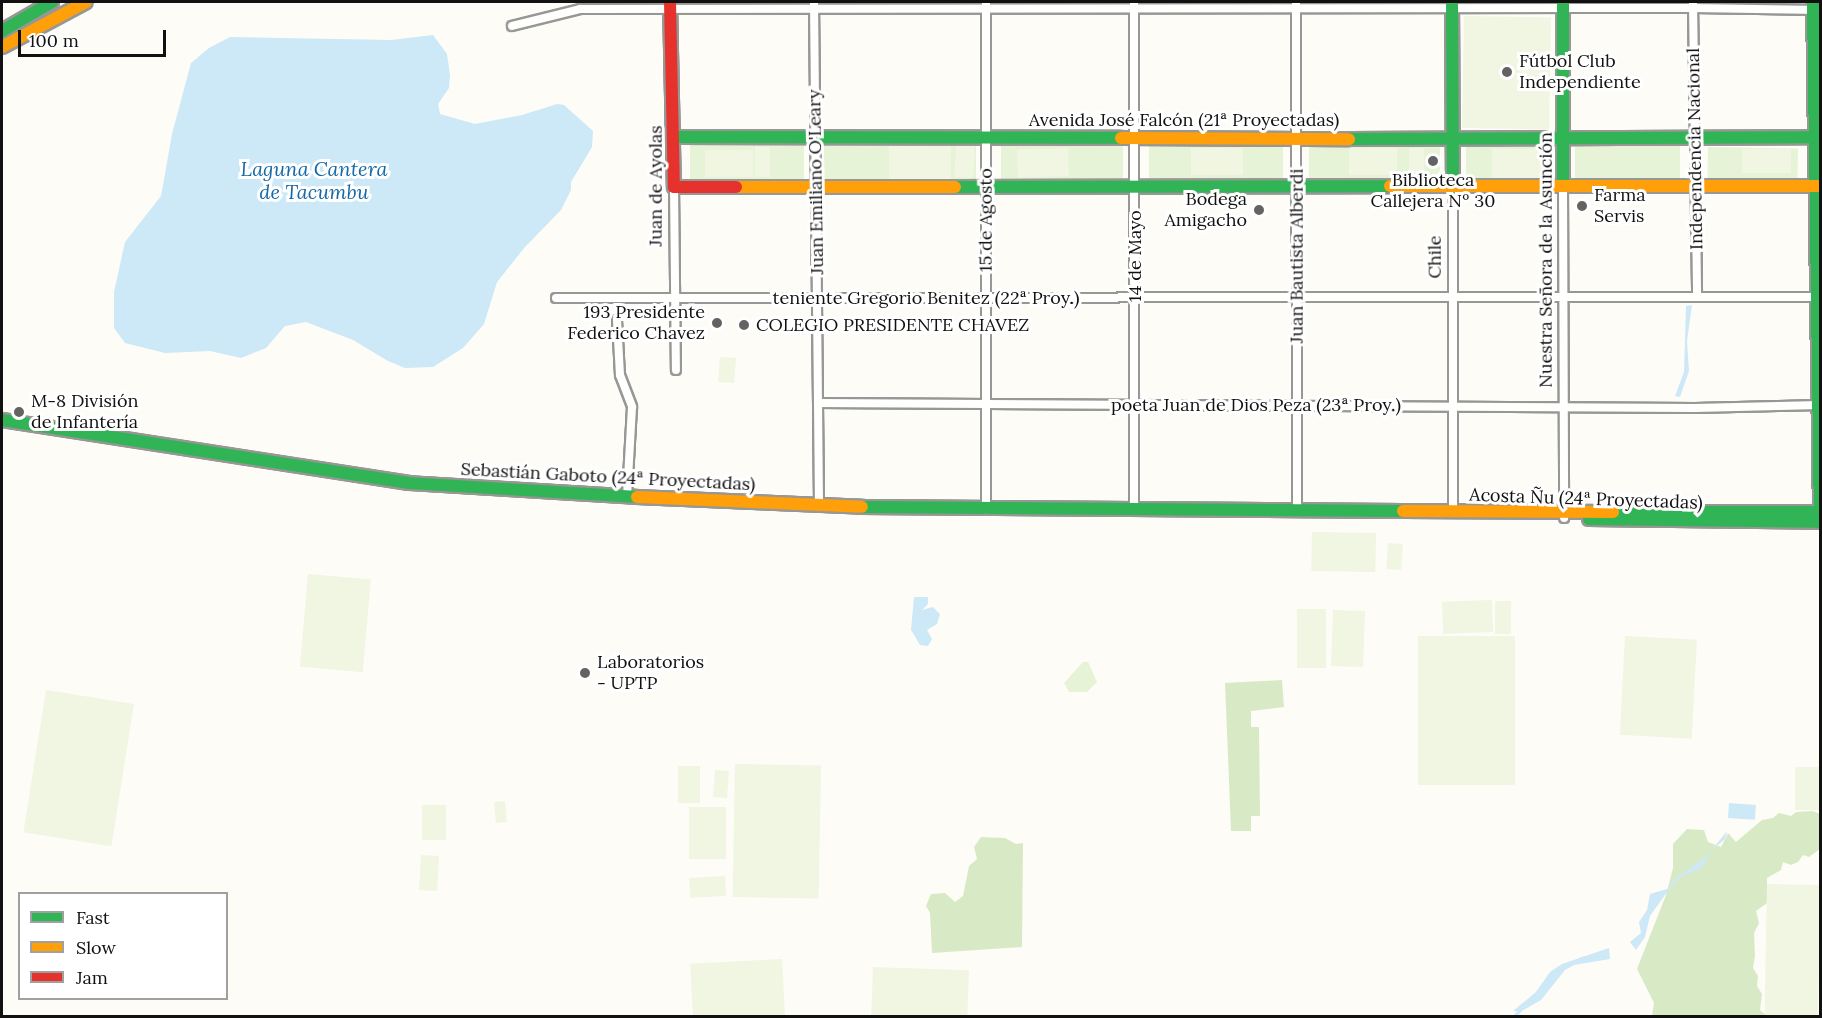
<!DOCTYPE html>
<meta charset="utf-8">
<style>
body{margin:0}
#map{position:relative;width:1822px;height:1018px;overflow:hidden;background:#fdfcf7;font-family:Lora,serif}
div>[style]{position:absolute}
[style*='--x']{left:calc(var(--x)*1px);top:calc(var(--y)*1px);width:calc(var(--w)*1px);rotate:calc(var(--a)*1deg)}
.green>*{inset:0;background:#e7f3d7;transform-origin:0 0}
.forest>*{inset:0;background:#d8eac5}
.pitch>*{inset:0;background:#f0f6e1;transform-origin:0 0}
.water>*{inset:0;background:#cde8f7;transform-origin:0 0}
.stream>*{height:3px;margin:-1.5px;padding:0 1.5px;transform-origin:1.5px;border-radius:1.5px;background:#cde8f7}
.roads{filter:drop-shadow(2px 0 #979795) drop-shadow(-2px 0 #979795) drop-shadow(0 2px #979795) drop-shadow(0 -2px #979795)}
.street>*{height:8px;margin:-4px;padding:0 4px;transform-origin:4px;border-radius:4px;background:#fffffe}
.fast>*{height:12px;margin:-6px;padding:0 6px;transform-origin:6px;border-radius:6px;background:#30b455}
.slow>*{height:12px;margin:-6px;padding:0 6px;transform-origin:6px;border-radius:6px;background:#ff9f0a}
.jam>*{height:12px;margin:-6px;padding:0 6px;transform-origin:6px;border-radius:6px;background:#e5322d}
.dots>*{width:16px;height:16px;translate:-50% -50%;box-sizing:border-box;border:3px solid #fff;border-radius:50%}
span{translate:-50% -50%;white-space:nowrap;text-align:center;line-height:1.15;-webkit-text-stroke:6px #fff;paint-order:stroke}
.poi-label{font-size:18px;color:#111}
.left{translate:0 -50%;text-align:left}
.right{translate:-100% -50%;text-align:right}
.street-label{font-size:18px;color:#111}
.water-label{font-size:20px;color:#1768a6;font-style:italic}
.frame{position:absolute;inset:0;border:3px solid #111;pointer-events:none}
.legend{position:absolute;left:18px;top:892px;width:210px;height:108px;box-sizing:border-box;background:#fff;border:2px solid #a0a0a0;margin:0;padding:8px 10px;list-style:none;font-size:18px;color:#111}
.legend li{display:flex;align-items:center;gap:12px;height:30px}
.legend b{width:30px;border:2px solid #a0a0a0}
.scale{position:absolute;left:18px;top:30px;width:148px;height:27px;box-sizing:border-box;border:3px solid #111;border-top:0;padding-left:8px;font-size:18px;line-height:21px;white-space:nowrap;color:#111;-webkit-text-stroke:4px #fff;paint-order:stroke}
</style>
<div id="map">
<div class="green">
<div style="left:690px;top:145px;width:114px;height:35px"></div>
<div style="left:824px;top:145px;width:152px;height:34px"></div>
<div style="left:1001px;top:145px;width:122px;height:35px"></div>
<div style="left:1149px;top:145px;width:134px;height:34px"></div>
<div style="left:1466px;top:145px;width:84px;height:34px"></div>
<div style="left:1680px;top:145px;width:34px;height:105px;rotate:90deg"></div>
<div style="left:1309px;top:146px;width:131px;height:33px"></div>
<div style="left:1708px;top:147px;width:90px;height:31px;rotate:1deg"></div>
<div style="clip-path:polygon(1083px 662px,1088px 662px,1097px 682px,1087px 692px,1069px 692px,1064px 683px)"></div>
</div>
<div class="forest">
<div style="clip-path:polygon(1282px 680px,1284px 707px,1251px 711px,1251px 727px,1259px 727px,1260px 816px,1251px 816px,1251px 831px,1231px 831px,1225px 683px)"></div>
<div style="clip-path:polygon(1813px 811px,1820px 814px,1820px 849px,1809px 857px,1803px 855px,1798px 862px,1791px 865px,1783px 862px,1781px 870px,1767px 878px,1767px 903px,1756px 911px,1759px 923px,1754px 933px,1755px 956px,1753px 968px,1758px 976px,1757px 986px,1762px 994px,1760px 1010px,1767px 1016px,1652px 1016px,1654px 1003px,1637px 969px,1666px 895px,1673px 868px,1673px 844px,1687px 829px,1704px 830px,1708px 842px,1721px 847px,1728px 833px,1736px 842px,1762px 820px,1773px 818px,1779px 813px,1791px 816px,1796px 812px)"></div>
<div style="clip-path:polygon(981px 837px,1005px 838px,1016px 844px,1023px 843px,1022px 947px,932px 953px,930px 913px,926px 906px,931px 894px,945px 893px,955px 902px,963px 896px,969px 866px,977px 859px,974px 847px)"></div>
</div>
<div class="pitch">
<div style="left:1464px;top:16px;width:87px;height:112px;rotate:1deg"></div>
<div style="left:956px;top:145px;width:19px;height:32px;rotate:3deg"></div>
<div style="left:951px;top:146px;width:33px;height:62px;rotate:90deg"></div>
<div style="left:770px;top:147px;width:30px;height:15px;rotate:90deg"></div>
<div style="left:1068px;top:148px;width:28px;height:51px;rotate:88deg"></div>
<div style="left:1191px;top:148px;width:52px;height:27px"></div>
<div style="left:1349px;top:148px;width:48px;height:27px"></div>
<div style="left:1409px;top:148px;width:15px;height:27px"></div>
<div style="left:1492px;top:149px;width:51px;height:29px"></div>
<div style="left:1742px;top:149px;width:49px;height:24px"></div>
<div style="left:753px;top:150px;width:27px;height:48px;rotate:90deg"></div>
<div style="left:720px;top:357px;width:16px;height:25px;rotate:4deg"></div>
<div style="left:1312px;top:532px;width:64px;height:39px;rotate:1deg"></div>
<div style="left:1388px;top:543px;width:15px;height:26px;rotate:4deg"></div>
<div style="left:308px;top:574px;width:63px;height:93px;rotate:5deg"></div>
<div style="left:1492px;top:600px;width:32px;height:50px;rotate:88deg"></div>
<div style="left:1495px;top:601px;width:16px;height:33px"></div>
<div style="left:1297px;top:609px;width:29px;height:59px"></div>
<div style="left:1333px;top:610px;width:32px;height:56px;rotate:2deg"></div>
<div style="left:1418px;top:636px;width:97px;height:149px"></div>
<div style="left:1625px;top:636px;width:72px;height:99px;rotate:3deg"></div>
<div style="left:46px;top:690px;width:89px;height:144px;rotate:9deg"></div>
<div style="left:735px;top:764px;width:86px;height:133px;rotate:1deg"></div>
<div style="left:678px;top:766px;width:22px;height:37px"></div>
<div style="left:1820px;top:767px;width:43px;height:25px;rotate:90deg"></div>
<div style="left:715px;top:770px;width:14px;height:27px;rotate:4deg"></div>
<div style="left:505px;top:801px;width:21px;height:11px;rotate:85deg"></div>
<div style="left:422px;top:805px;width:24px;height:35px"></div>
<div style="left:689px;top:807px;width:37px;height:52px"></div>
<div style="left:421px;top:855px;width:18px;height:35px;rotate:3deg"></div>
<div style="left:725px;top:876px;width:20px;height:36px;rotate:87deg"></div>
<div style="left:1767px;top:884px;width:53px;height:132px;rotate:1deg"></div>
<div style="left:782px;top:959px;width:57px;height:92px;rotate:87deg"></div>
<div style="left:873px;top:967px;width:96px;height:49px;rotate:2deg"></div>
</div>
<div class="water">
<div style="clip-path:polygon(433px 35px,447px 54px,450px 75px,449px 88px,438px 104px,440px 114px,475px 124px,522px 115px,557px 104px,564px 105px,593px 131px,592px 147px,571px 182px,571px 190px,561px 210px,525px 247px,497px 282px,484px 324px,463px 348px,433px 367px,405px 368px,388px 361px,353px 340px,306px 322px,285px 326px,266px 348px,241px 358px,210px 351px,165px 353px,125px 343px,114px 328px,114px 292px,125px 242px,161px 196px,172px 134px,191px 63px,209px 48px,230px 37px,391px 40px)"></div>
<div style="clip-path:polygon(1692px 305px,1687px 341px,1689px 371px,1680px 397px,1675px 396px,1684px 372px,1686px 306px)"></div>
<div style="clip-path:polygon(914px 597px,928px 597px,928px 604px,922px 610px,933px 607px,940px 614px,937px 624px,927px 630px,932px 639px,928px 646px,920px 645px,911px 630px)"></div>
<div style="left:1729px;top:803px;width:27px;height:15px;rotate:4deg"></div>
<div style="clip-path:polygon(1727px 831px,1725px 839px,1713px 849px,1700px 869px,1682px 876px,1670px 888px,1650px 916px,1645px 937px,1636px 950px,1630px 942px,1641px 933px,1639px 922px,1647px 910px,1650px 894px,1667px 889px,1675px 879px,1707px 856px)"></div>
<div style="clip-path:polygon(1609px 948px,1610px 959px,1574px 965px,1565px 970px,1541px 1000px,1520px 1012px,1513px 1011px,1536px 992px,1550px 972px,1562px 964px)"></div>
</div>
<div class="stream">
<div style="--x:1568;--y:964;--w:17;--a:-24"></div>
<div style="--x:1514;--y:1016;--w:8;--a:-45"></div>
</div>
<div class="roads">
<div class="street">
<div style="--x:814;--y:2;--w:504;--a:89.43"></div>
<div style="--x:1296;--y:2;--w:508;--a:89.89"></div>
<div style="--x:1693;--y:2;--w:294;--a:89.2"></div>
<div style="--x:512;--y:26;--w:70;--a:-14"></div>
<div style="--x:580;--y:9;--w:1113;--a:-0.05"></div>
<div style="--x:1693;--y:8;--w:127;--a:0.9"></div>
<div style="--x:1563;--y:185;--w:333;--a:89.8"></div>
<div style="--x:674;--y:187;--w:183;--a:89.4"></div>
<div style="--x:556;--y:298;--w:1264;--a:-0.05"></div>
<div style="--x:617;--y:320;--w:55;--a:86.9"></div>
<div style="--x:620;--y:375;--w:34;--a:69"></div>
<div style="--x:632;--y:407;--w:90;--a:93.2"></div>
<div style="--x:818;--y:403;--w:877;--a:0.33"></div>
<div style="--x:1695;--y:408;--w:125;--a:-1.4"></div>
<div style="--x:986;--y:510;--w:508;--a:-90"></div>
<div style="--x:1134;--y:511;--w:509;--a:-90"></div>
<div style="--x:1453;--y:512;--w:324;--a:-90"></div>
</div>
<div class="fast">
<div style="--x:1452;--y:2;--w:186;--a:89.7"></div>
<div style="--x:1563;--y:2;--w:183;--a:90"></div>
<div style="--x:1813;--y:2;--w:520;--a:89.23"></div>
<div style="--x:2;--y:31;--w:58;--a:-30.1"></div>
<div style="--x:674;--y:137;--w:447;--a:0.1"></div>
<div style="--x:1349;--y:139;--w:471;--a:-0.2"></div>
<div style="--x:955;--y:187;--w:435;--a:-0.1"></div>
<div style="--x:2;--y:420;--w:411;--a:8.8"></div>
<div style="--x:408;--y:483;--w:229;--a:3.5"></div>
<div style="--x:862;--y:507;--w:541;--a:0.42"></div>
<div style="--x:1613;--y:512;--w:207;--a:0"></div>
<div style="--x:1589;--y:519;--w:231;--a:0.7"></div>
</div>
<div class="slow">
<div style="--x:2;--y:47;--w:95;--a:-28.2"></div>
<div style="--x:1121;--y:138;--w:228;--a:0.3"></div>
<div style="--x:1390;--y:186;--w:430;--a:0"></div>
<div style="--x:736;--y:187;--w:219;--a:0"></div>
<div style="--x:637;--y:497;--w:225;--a:2.5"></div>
<div style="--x:1403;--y:511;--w:210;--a:0.3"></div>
</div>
<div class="jam">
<div style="--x:670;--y:2;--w:185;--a:88.8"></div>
<div style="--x:674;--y:187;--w:62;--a:0"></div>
</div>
</div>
<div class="dots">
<div style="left:1507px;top:72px;background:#646362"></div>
<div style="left:1433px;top:161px;background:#646362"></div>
<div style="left:1582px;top:206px;background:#646362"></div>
<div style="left:1259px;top:210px;background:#646362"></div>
<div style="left:717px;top:323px;background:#646362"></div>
<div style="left:744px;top:325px;background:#646362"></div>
<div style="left:19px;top:412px;background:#646362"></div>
<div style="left:585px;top:673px;background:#646362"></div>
</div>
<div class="poi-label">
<span class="left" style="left:1519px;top:72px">Fútbol Club<br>Independiente</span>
<span style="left:1433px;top:191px">Biblioteca<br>Callejera Nº 30</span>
<span class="left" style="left:1594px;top:206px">Farma<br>Servis</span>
<span class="right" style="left:1247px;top:210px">Bodega<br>Amigacho</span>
<span class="right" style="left:705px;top:323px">193 Presidente<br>Federico Chavez</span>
<span class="left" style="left:756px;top:325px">COLEGIO PRESIDENTE CHAVEZ</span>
<span class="left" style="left:31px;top:412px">M-8 División<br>de Infantería</span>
<span class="left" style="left:597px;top:673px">Laboratorios<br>- UPTP</span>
</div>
<div class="street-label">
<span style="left:1184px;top:120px">Avenida José Falcón (21ª Proyectadas)</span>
<span style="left:1695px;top:149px;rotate:-91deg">Independencia Nacional</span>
<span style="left:816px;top:182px;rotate:-91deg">Juan Emiliano O'Leary</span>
<span style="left:656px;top:186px;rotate:-90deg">Juan de Ayolas</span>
<span style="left:986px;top:220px;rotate:-90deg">15 de Agosto</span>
<span style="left:1135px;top:256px;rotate:-90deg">14 de Mayo</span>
<span style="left:1297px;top:256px;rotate:-90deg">Juan Bautista Alberdi</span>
<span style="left:1435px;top:257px;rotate:-90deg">Chile</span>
<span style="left:1546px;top:260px;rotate:-90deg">Nuestra Señora de la Asunción</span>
<span style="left:926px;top:298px">teniente Gregorio Benitez (22ª Proy.)</span>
<span style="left:1256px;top:405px">poeta Juan de Dios Peza (23ª Proy.)</span>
<span style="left:608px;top:477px;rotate:3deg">Sebastián Gaboto (24ª Proyectadas)</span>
<span style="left:1586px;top:499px;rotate:2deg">Acosta Ñu (24ª Proyectadas)</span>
</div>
<div class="water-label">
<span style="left:314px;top:180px">Laguna Cantera<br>de Tacumbu</span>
</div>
<div class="frame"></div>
<ul class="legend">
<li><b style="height:8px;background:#30b455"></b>Fast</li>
<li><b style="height:8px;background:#ff9f0a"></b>Slow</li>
<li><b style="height:8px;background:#e5322d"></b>Jam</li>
</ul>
<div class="scale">100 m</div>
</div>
